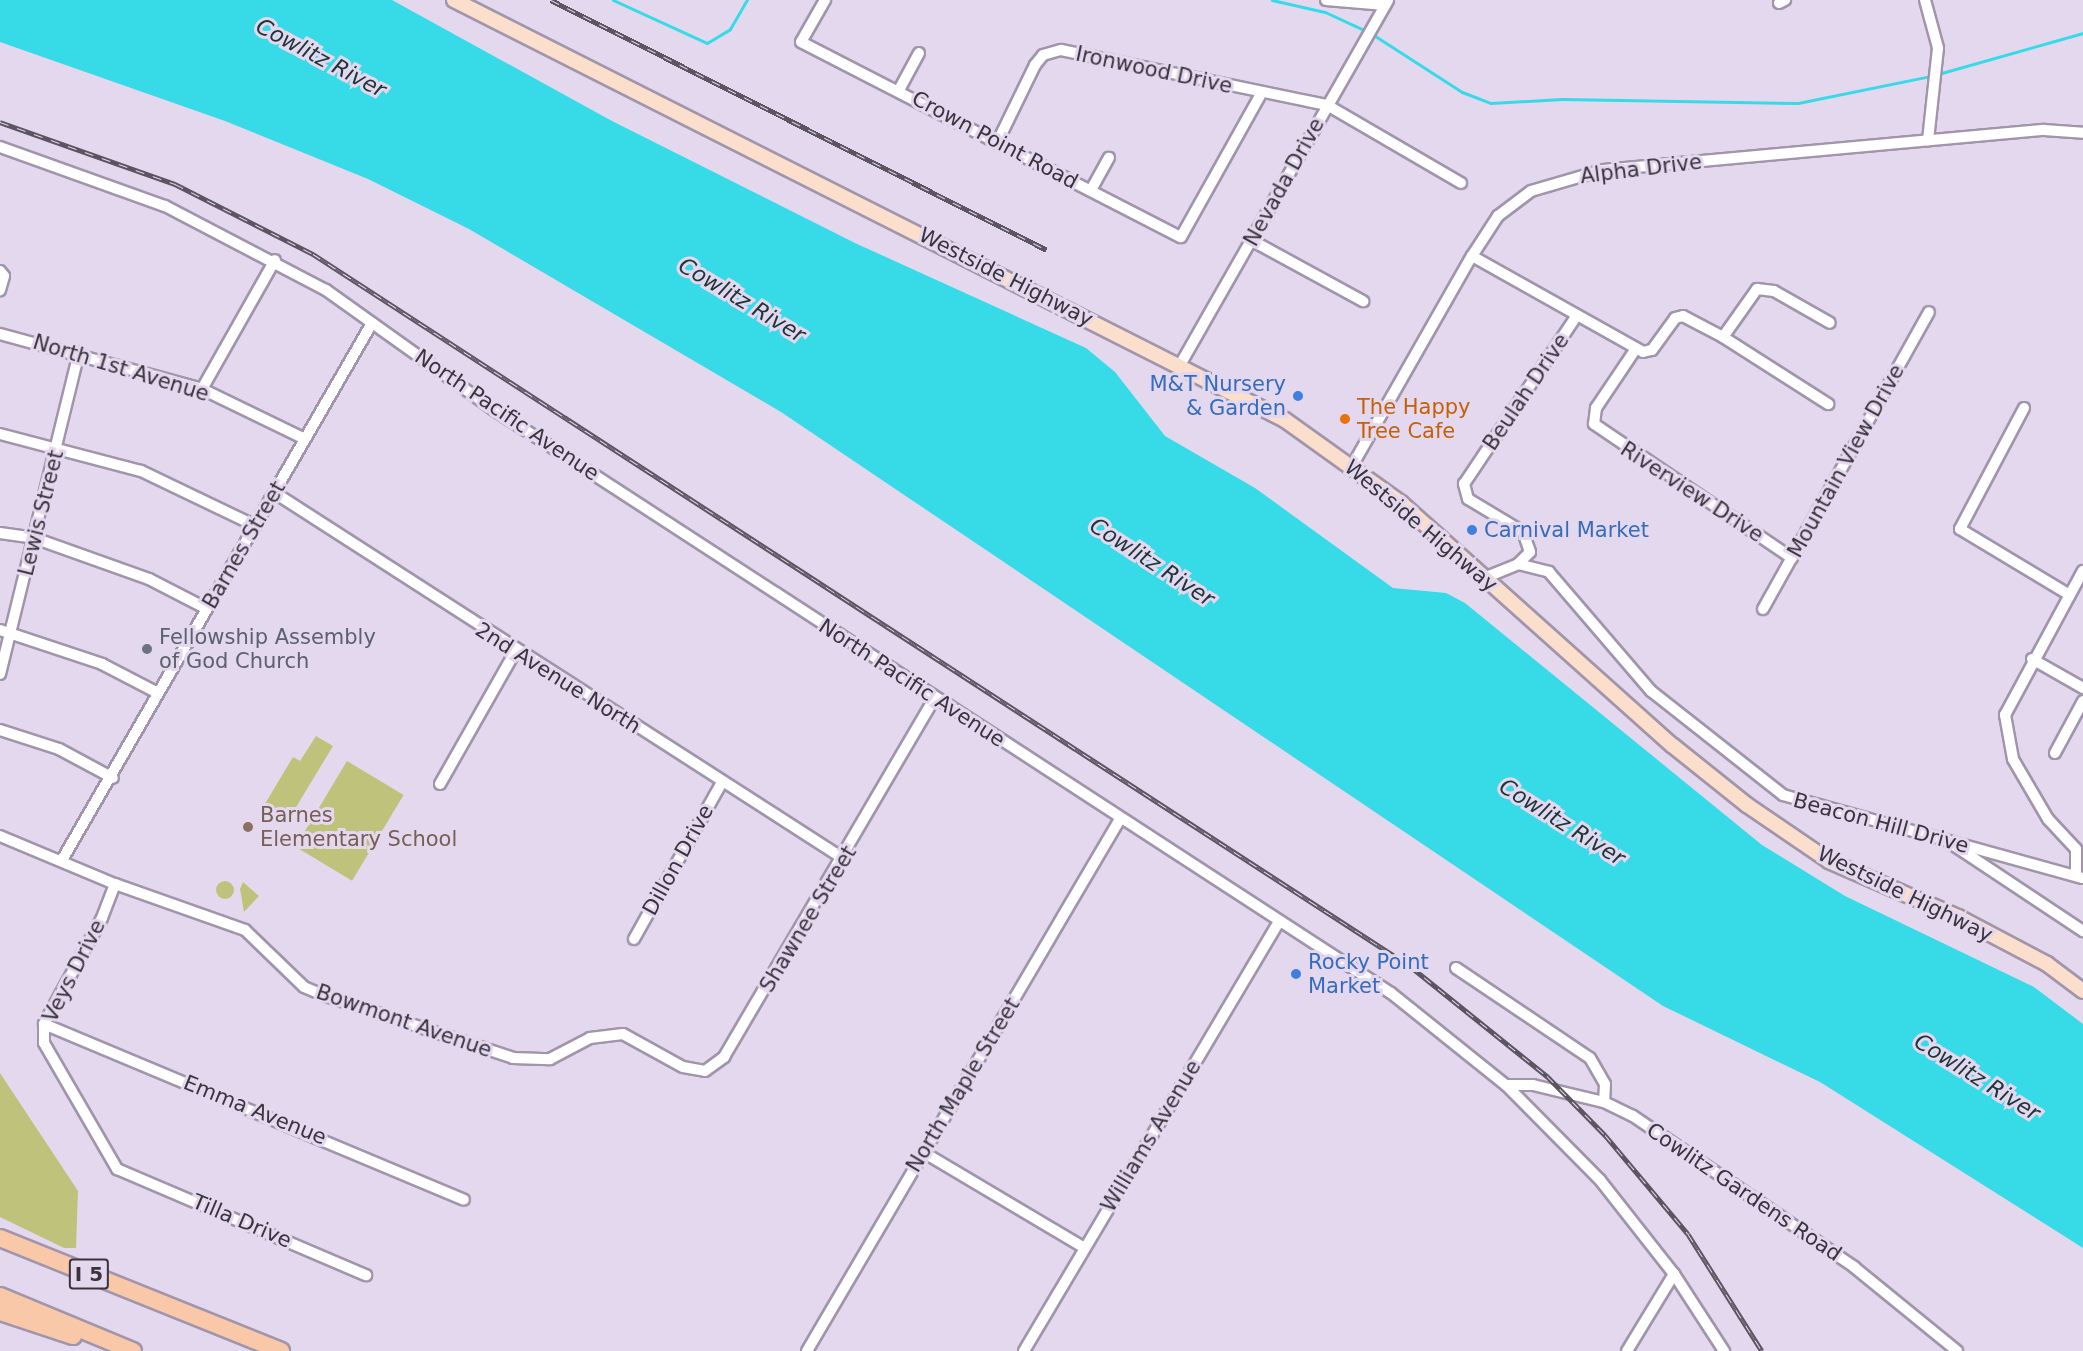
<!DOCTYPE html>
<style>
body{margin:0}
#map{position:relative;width:2083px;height:1351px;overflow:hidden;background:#e4d8ef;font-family:"DejaVu Sans",sans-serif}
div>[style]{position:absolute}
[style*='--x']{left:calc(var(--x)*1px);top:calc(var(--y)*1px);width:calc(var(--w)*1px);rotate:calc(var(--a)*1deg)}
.green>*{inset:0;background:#bfc27b;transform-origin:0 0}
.round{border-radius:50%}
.water>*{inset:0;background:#37dbe7}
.stream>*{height:3px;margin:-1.5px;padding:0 1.5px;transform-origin:1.5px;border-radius:1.5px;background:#37dbe7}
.roads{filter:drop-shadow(2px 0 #a095aa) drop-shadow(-2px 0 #a095aa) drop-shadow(0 2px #a095aa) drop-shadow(0 -2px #a095aa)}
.minor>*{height:10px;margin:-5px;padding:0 5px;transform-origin:5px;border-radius:5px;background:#fff}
.major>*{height:14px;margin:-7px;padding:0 7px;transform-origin:7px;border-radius:7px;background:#fbdecb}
.highway>*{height:16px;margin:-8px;padding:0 8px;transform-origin:8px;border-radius:8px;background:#f8c8a9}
.rail>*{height:5px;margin-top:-2.5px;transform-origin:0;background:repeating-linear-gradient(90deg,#e4d8ef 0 9px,#5b5561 0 18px);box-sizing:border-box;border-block:2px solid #5b5561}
.dots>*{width:16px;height:16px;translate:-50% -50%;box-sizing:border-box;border:3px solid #e4d8ef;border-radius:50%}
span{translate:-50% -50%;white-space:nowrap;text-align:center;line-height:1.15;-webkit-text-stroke:6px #e4d8ef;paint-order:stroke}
.shield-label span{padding:2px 4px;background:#e4d8ef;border:2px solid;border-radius:4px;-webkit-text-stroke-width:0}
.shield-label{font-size:20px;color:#38333c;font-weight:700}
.street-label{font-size:21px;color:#38333c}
.shop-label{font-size:21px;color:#366cbe}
.right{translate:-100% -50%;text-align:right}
.left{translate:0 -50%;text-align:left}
.food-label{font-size:21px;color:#c56008}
.worship-label{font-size:21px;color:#5b616d}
.education-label{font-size:21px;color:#785e54}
.water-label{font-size:22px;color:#1c3538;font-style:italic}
</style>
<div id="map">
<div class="green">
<div style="clip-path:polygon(316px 736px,333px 746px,287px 822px,263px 807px,293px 757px,300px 761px)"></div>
<div style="left:347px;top:761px;width:66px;height:100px;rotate:31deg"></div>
<div class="round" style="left:216px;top:881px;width:18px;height:18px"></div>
<div style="clip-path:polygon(243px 882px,259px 896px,244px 912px,240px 889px)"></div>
<div style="clip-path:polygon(0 1073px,78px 1191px,76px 1248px,64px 1248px,0 1217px)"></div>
</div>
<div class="water">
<div style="clip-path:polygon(0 0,392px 0,612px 121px,855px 243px,1086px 348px,1115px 372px,1165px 436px,1255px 488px,1393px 588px,1446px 593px,1465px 603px,1762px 845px,1845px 896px,2034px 987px,2083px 1024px,2083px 1248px,1820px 1082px,1663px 1006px,781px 412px,469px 229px,368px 179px,225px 121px,0 42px)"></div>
</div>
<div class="stream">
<div style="--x:613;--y:0;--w:103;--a:24.6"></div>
<div style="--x:707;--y:43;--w:27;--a:-31"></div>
<div style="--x:730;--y:29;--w:34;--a:-60"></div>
<div style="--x:1272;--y:0;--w:54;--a:12.8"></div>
<div style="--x:1325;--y:12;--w:45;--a:24.9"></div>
<div style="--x:1372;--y:34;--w:107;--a:32.8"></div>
<div style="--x:1462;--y:92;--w:31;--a:21"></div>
<div style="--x:1491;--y:103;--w:71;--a:-3.2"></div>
<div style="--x:1562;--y:99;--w:236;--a:1"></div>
<div style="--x:1798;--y:103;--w:136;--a:-11.5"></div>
<div style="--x:1938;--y:74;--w:151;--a:-15.8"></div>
</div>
<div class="roads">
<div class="minor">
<div style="--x:825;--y:0;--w:48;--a:119.7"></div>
<div style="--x:801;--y:42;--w:427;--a:27.2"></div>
<div style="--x:1181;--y:237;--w:166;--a:-60.8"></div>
<div style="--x:1326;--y:0;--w:59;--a:4.8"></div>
<div style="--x:1925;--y:0;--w:50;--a:74.8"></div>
<div style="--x:1938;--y:48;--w:93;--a:96.2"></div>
<div style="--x:1779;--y:3;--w:7;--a:-27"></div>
<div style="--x:899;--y:90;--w:42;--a:-61.6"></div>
<div style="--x:997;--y:143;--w:87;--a:-64"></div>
<div style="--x:1035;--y:65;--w:13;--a:-51"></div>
<div style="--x:1043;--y:55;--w:19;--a:-16"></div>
<div style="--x:1061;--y:50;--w:272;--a:11.7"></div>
<div style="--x:1327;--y:105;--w:155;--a:30.2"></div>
<div style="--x:0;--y:147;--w:175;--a:19.7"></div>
<div style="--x:165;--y:206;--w:182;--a:27.6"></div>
<div style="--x:326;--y:290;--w:205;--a:35.5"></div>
<div style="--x:493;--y:409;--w:1071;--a:33.04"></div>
<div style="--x:1391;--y:993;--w:147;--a:38.7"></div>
<div style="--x:1506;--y:1085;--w:134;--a:45.3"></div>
<div style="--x:1600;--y:1180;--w:120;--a:51.8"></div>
<div style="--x:1674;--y:1274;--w:92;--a:57"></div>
<div style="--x:1091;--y:190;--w:37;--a:-61"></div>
<div style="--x:1251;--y:240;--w:128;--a:28.6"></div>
<div style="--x:1472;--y:256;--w:196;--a:29.3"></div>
<div style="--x:1643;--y:352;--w:9;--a:-13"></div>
<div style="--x:1652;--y:350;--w:39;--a:-54"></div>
<div style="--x:1675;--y:318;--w:8;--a:-14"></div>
<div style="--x:1683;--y:316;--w:45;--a:27.7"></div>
<div style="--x:1723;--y:337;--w:59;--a:-54.7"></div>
<div style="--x:1757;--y:289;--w:17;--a:7"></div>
<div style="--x:1774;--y:291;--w:64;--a:29.7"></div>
<div style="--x:0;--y:271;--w:6;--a:51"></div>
<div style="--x:4;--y:276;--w:15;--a:106"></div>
<div style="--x:0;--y:334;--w:209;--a:15.2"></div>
<div style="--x:202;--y:389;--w:114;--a:25.9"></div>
<div style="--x:1723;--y:337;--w:125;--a:32.5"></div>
<div style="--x:1635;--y:350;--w:70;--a:123.9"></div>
<div style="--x:1596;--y:408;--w:16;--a:97"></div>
<div style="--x:1594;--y:424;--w:239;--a:34.1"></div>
<div style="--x:1180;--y:365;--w:420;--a:-60.3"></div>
<div style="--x:202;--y:389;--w:148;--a:-60.5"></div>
<div style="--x:2024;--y:408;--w:137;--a:117.9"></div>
<div style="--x:1960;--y:529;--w:128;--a:31"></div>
<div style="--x:0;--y:434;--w:146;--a:14.7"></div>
<div style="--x:141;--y:471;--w:127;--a:25.6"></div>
<div style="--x:1352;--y:466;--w:242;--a:-60.3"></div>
<div style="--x:1472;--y:256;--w:48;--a:-57"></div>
<div style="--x:1498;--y:216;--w:41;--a:-37.1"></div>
<div style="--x:1531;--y:191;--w:75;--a:-16.3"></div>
<div style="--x:1603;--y:170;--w:443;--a:-5.2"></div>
<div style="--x:2044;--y:130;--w:39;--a:4"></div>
<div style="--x:275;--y:493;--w:677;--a:32.75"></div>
<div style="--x:0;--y:533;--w:34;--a:8"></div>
<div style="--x:34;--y:538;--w:122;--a:19.6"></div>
<div style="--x:149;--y:579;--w:65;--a:27.3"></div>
<div style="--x:1518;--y:564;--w:17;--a:-45"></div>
<div style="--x:1530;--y:552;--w:21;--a:-109"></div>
<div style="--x:1523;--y:532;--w:64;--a:-149"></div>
<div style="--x:1468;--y:499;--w:16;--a:-105"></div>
<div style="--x:1464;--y:484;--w:201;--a:-56.2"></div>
<div style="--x:1484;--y:578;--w:37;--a:-22"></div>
<div style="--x:1518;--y:564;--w:32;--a:14"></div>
<div style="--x:1549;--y:572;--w:157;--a:49.4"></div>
<div style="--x:1651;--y:691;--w:168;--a:38.2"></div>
<div style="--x:1783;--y:795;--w:311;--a:15.5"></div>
<div style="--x:1763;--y:609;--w:340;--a:-60.8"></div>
<div style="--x:0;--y:630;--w:108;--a:18.4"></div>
<div style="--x:102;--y:664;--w:63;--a:27.4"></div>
<div style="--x:2032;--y:659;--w:59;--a:29.6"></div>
<div style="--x:0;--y:674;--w:332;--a:-76.2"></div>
<div style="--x:0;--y:730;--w:62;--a:17.9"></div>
<div style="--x:59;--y:749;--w:61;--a:28.2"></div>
<div style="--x:2055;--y:753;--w:59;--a:-61.7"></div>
<div style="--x:440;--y:784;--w:152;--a:-60.4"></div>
<div style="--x:0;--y:836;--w:125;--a:22.7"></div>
<div style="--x:115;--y:884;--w:36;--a:111"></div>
<div style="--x:102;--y:918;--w:121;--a:118.7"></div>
<div style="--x:44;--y:1024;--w:19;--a:90"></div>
<div style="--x:44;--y:1043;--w:146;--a:59.9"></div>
<div style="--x:117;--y:1169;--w:271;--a:23.1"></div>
<div style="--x:1955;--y:846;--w:154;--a:33.6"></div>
<div style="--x:62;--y:860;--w:620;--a:-60"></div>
<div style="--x:2076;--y:876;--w:27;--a:-90"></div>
<div style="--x:2076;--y:849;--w:41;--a:-133"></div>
<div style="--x:2048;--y:819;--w:69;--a:-120.3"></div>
<div style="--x:2013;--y:759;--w:45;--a:-100.3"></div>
<div style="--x:2005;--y:715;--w:164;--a:-61.6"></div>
<div style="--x:115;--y:884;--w:138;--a:19.5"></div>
<div style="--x:245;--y:930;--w:82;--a:44"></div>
<div style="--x:304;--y:987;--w:21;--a:23"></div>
<div style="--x:323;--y:995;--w:200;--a:18.3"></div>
<div style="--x:513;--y:1058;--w:37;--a:2"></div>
<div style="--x:550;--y:1059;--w:45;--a:-27.7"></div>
<div style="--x:590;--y:1038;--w:33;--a:-7"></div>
<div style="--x:623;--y:1034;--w:68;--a:28.8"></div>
<div style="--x:683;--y:1067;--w:22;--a:10"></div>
<div style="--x:705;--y:1071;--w:24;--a:-36"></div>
<div style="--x:724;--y:1057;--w:416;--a:-59.6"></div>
<div style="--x:634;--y:939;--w:180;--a:-60.7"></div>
<div style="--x:1456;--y:968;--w:161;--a:33.9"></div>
<div style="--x:1590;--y:1058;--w:30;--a:60"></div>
<div style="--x:1605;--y:1084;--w:18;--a:93"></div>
<div style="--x:44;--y:1024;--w:455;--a:22.7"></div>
<div style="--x:1506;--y:1085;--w:27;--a:0"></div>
<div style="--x:1533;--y:1085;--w:73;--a:13.5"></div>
<div style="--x:1604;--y:1102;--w:32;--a:26"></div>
<div style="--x:1633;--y:1116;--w:268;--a:34.3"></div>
<div style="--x:1854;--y:1267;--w:133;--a:39.2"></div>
<div style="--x:923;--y:1152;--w:188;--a:30.7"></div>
<div style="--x:807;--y:1351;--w:617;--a:-59.53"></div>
<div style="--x:1024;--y:1351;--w:500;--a:-59.3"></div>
<div style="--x:1627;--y:1351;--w:90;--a:-58.6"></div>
</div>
<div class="major">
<div style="--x:454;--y:0;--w:931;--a:26.81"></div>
<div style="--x:1285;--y:420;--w:143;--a:35.6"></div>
<div style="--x:1401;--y:503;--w:363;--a:41.8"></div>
<div style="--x:1672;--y:745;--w:96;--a:38.7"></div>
<div style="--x:1747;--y:805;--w:99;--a:34.3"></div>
<div style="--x:1829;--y:861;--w:141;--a:23.5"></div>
<div style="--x:1958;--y:917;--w:101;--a:27.8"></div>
<div style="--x:2047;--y:964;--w:45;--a:36.9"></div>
</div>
<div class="highway">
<div style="--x:0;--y:1238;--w:303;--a:21.9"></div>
<div style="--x:0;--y:1296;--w:144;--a:22.5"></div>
<div style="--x:0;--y:1312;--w:77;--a:18.2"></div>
</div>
</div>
<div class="rail">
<div style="--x:551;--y:0;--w:555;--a:26.75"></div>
<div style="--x:0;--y:122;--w:186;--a:19.5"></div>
<div style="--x:175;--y:184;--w:155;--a:26.9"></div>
<div style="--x:313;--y:254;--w:1308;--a:32.99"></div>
<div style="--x:1410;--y:966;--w:176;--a:38.8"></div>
<div style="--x:1547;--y:1076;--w:83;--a:45.5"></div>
<div style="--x:1605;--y:1135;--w:129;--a:50"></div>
<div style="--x:1688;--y:1234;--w:138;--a:57.7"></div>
</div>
<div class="dots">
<div style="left:1298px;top:396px;background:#3f7fe0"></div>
<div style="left:1345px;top:419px;background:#e8710a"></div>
<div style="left:1472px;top:530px;background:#3f7fe0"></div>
<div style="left:147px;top:649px;background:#6b7280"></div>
<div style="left:248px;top:827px;background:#8d6e63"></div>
<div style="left:1296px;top:974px;background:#3f7fe0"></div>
</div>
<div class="shield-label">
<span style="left:89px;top:1274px">I 5</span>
</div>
<div class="street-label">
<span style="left:1154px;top:70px;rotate:12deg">Ironwood Drive</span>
<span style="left:995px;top:140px;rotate:28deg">Crown Point Road</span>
<span style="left:1641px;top:169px;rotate:-7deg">Alpha Drive</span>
<span style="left:1284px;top:182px;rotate:-61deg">Nevada Drive</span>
<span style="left:1006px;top:277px;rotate:27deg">Westside Highway</span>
<span style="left:121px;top:368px;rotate:17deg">North 1st Avenue</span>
<span style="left:1526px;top:392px;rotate:-56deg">Beulah Drive</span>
<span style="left:507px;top:415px;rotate:34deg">North Pacific Avenue</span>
<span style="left:1846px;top:461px;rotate:-61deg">Mountain View Drive</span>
<span style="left:1692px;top:492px;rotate:33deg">Riverview Drive</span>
<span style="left:41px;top:513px;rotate:-76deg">Lewis Street</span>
<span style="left:1421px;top:526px;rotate:40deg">Westside Highway</span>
<span style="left:244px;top:545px;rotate:-60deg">Barnes Street</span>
<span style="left:558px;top:678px;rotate:32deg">2nd Avenue North</span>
<span style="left:912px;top:683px;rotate:33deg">North Pacific Avenue</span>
<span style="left:1881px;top:823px;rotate:15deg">Beacon Hill Drive</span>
<span style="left:678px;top:860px;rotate:-61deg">Dillon Drive</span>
<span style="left:1905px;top:894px;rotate:26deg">Westside Highway</span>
<span style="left:808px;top:919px;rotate:-59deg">Shawnee Street</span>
<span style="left:74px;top:971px;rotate:-63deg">Veys Drive</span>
<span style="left:404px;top:1021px;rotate:19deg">Bowmont Avenue</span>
<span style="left:963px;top:1085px;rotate:-59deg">North Maple Street</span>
<span style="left:255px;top:1110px;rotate:22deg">Emma Avenue</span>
<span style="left:1151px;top:1136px;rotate:-59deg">Williams Avenue</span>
<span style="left:1744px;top:1192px;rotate:34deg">Cowlitz Gardens Road</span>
<span style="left:242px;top:1221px;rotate:23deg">Tilla Drive</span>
</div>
<div class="shop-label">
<span class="right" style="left:1286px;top:396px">M&amp;T Nursery<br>&amp; Garden</span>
<span class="left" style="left:1484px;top:530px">Carnival Market</span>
<span class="left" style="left:1308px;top:974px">Rocky Point<br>Market</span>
</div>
<div class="food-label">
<span class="left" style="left:1357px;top:419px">The Happy<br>Tree Cafe</span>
</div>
<div class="worship-label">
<span class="left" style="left:159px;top:649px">Fellowship Assembly<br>of God Church</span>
</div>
<div class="education-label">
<span class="left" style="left:260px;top:827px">Barnes<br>Elementary School</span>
</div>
<div class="water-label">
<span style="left:321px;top:58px;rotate:28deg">Cowlitz River</span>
<span style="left:742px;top:300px;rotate:31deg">Cowlitz River</span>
<span style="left:1152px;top:562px;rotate:33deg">Cowlitz River</span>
<span style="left:1562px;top:822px;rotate:32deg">Cowlitz River</span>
<span style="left:1977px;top:1077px;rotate:32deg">Cowlitz River</span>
</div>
</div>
